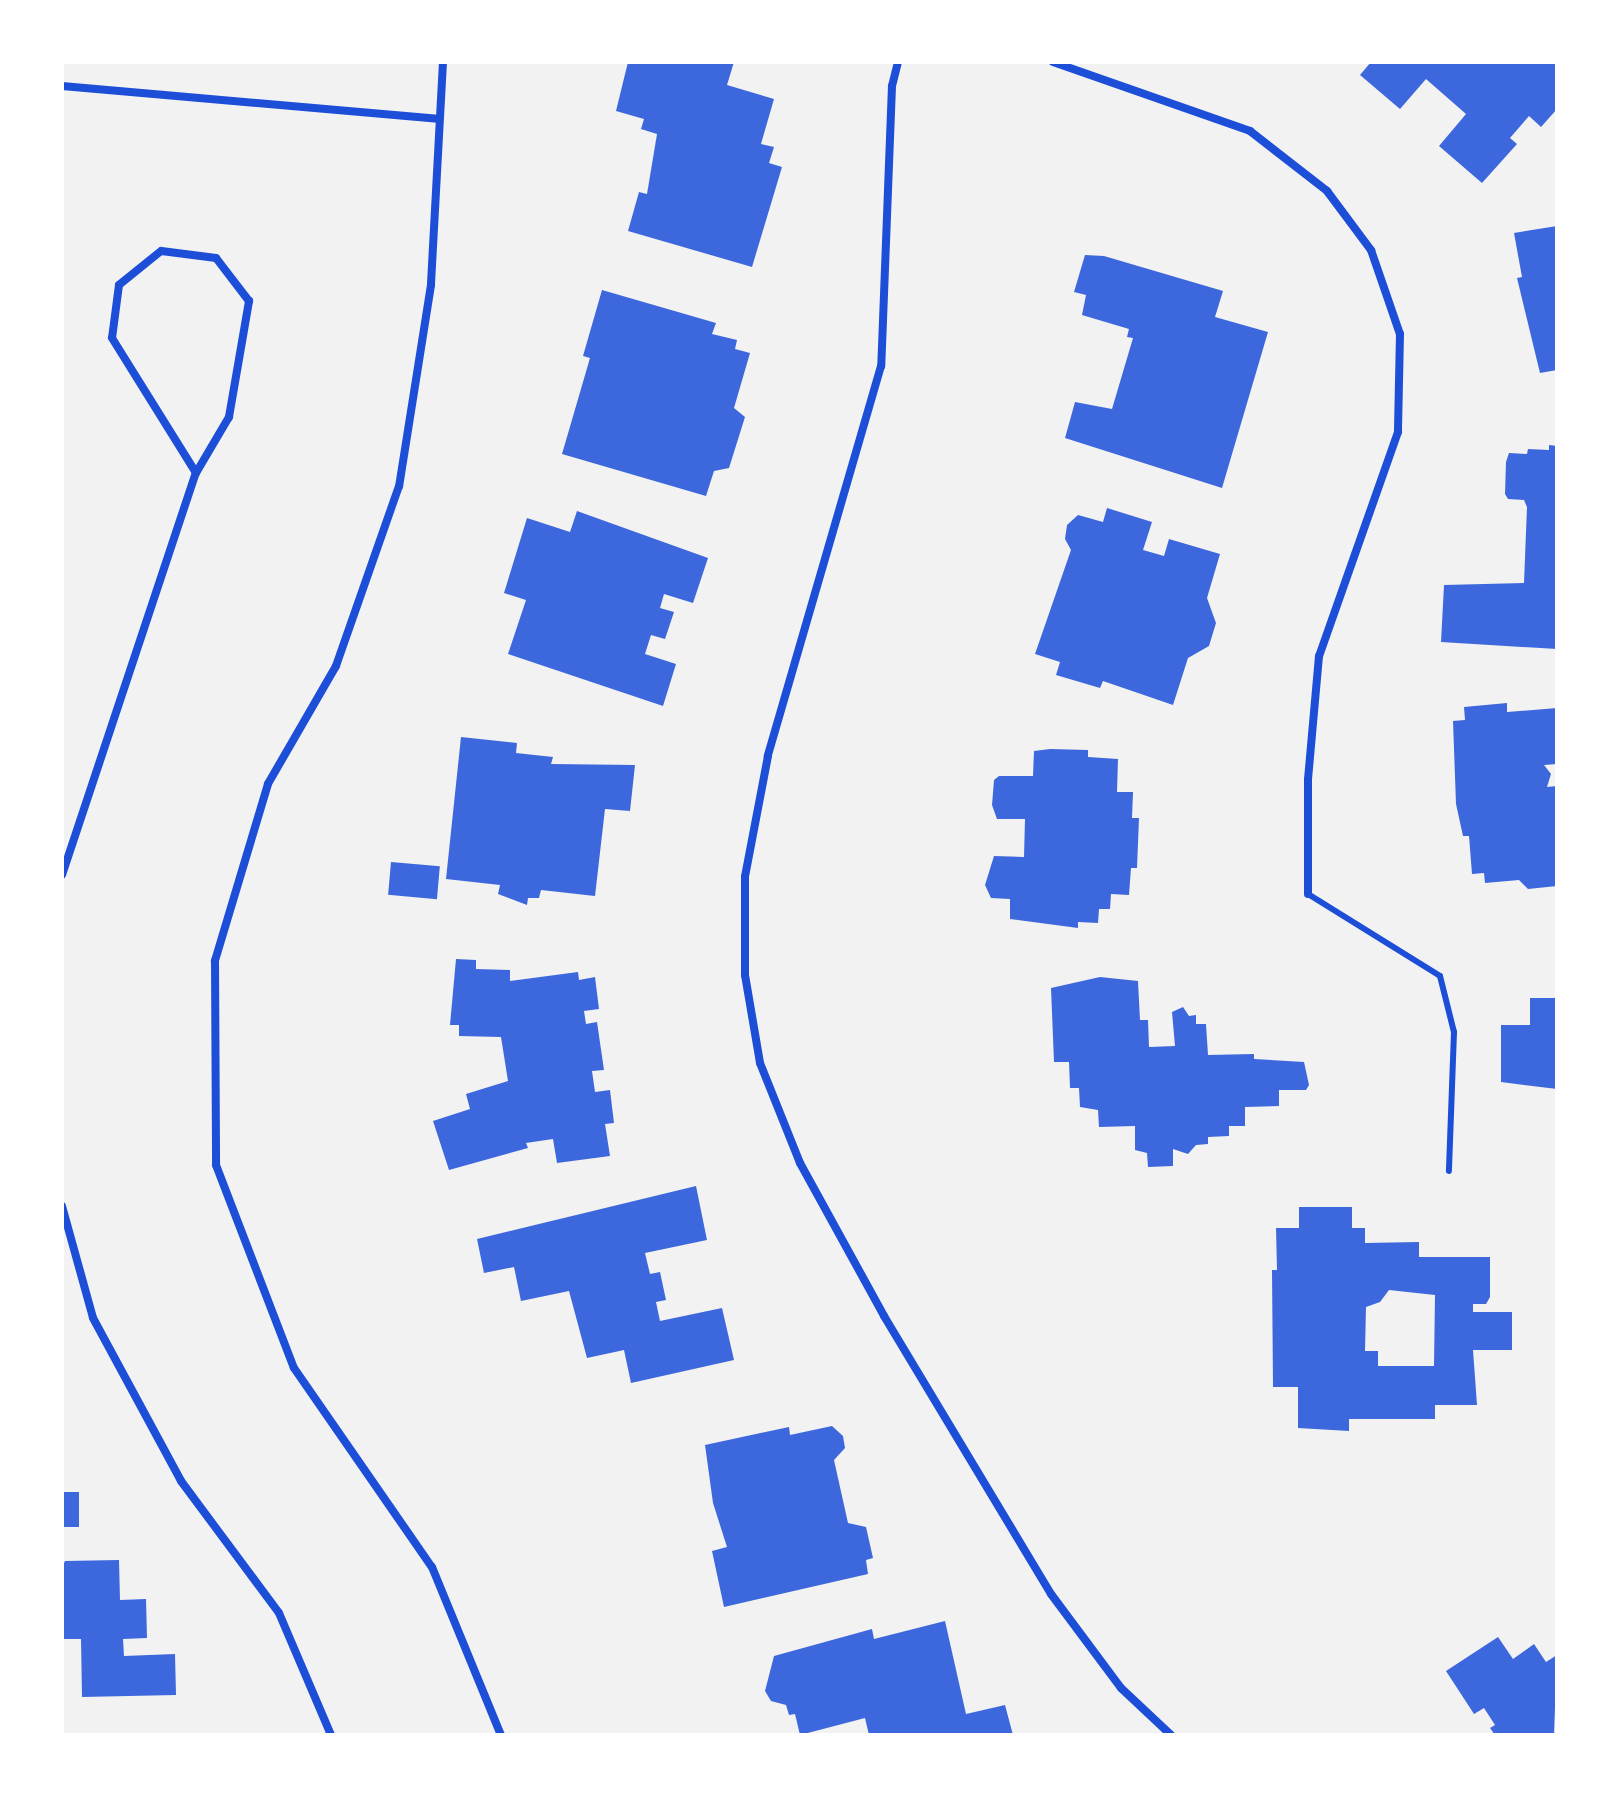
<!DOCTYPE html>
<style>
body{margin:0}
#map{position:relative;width:1619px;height:1797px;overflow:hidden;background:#f2f2f2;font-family:"Open Sans",sans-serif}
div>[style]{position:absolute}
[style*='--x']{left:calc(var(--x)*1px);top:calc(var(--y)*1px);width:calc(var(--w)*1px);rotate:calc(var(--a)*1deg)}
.building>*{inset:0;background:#3d67dc;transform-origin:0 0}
.service>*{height:6px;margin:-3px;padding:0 3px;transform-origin:3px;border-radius:3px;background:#1d4ed8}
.minor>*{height:8px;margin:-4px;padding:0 4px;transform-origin:4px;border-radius:4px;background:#1d4ed8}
span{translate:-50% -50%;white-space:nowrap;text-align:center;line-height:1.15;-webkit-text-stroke:6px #fff;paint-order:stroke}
.frame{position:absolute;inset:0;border:64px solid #fff;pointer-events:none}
</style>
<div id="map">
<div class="building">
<div style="clip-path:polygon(628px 62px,734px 62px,727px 85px,774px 99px,761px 144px,774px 147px,769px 163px,782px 167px,752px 267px,628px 231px,639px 192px,647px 194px,657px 134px,641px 129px,644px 119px,616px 111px)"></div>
<div style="clip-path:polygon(1371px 62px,1557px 62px,1557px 109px,1541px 127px,1529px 116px,1510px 138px,1517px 144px,1482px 183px,1439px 146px,1466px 114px,1426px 79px,1400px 109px,1360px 75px)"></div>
<div style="clip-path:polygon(1557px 226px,1557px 370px,1540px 373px,1517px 278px,1522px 277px,1514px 233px)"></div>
<div style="clip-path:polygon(1085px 255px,1104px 256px,1223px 291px,1215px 317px,1268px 332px,1222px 488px,1065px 438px,1075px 402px,1112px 409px,1133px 338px,1127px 337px,1129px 329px,1082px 315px,1086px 295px,1074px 292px)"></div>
<div style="clip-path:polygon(602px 290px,716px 323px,712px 334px,737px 340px,735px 349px,750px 353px,734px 408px,745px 417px,729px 468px,714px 471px,706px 496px,562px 454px,590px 358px,583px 356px)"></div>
<div style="clip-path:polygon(1549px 445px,1557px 446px,1557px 649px,1441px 642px,1444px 585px,1524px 583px,1527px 507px,1524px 500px,1508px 499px,1505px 494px,1506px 462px,1509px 453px,1527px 454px,1528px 449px,1549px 450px)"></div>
<div style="clip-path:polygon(1107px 508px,1152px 522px,1143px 550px,1164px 556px,1169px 539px,1220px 554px,1207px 598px,1216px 623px,1209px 646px,1188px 658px,1173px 705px,1103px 681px,1100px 688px,1056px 675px,1060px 662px,1035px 654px,1071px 550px,1065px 539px,1067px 525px,1078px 515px,1103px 522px)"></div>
<div style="clip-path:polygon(577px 511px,708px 558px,693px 603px,664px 594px,660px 608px,674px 612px,665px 639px,651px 635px,645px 654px,676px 664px,663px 706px,508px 654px,526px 600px,504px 593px,527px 518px,570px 532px)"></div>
<div style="clip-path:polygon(1507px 703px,1507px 712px,1557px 708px,1557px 764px,1544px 765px,1551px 774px,1547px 787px,1557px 786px,1557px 886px,1528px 889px,1519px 880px,1485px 883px,1484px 873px,1472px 874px,1469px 836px,1463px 836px,1456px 804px,1453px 721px,1465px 720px,1464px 707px)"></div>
<div style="clip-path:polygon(461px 737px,517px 743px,516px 753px,553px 757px,551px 764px,635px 765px,630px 811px,605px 809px,595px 896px,541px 890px,539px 898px,528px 898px,527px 905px,498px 894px,500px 885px,446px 879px)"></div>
<div style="clip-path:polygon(1050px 749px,1088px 750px,1088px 757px,1118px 759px,1117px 792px,1133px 792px,1132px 818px,1139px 818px,1137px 868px,1131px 868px,1129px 895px,1111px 894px,1110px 909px,1099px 909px,1098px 923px,1078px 922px,1078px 928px,1010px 919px,1010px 899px,991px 898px,985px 885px,994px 856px,1024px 857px,1025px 819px,997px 819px,992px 805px,994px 780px,999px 776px,1033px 776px,1034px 751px)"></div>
<div style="left:391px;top:862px;width:49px;height:33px;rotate:5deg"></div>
<div style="clip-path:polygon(456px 959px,476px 960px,476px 969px,510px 970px,510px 981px,578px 972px,579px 980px,595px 977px,599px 1009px,584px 1011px,586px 1024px,597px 1022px,604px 1070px,592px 1071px,595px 1092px,610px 1090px,614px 1123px,605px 1124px,610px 1156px,557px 1163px,553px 1139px,526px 1143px,528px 1148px,449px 1170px,433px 1121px,470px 1109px,466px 1094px,508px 1081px,501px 1037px,459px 1036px,459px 1025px,450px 1025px)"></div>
<div style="clip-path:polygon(1100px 977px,1138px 981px,1140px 1020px,1148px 1020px,1149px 1047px,1175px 1046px,1172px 1012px,1183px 1007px,1189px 1016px,1196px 1015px,1196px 1024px,1206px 1024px,1208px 1055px,1254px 1054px,1254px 1059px,1304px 1062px,1309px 1085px,1306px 1090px,1279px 1090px,1279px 1106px,1245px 1107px,1245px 1126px,1229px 1126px,1229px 1136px,1208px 1137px,1208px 1144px,1196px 1145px,1188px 1154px,1173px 1149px,1173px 1166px,1148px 1167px,1147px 1153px,1135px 1150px,1135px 1126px,1099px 1127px,1098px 1110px,1080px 1107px,1079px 1088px,1070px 1088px,1069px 1062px,1054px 1062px,1051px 988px)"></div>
<div style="clip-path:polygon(1530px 998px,1557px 998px,1557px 1089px,1501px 1082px,1501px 1025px,1530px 1025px)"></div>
<div style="clip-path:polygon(696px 1186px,707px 1240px,645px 1253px,650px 1274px,660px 1272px,666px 1300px,656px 1302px,660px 1321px,722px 1308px,734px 1360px,631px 1383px,624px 1350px,587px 1358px,569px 1291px,521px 1301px,514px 1267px,484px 1273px,477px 1239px)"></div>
<div style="clip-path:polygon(evenodd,1299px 1207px,1352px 1207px,1352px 1228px,1365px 1228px,1365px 1243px,1419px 1242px,1419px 1257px,1490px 1257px,1490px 1297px,1486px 1304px,1473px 1304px,1473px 1312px,1512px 1312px,1512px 1350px,1473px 1350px,1477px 1405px,1435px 1405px,1435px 1419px,1349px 1419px,1349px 1431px,1298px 1428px,1298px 1387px,1273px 1387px,1272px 1270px,1277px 1270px,1276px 1228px,1299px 1228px,1299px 1207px,1389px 1290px,1435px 1295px,1434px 1366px,1378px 1366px,1378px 1351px,1365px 1351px,1366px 1307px,1380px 1302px,1389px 1290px)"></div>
<div style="clip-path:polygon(832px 1426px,843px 1436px,845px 1448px,834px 1460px,848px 1523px,866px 1527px,873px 1558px,866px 1560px,868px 1574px,724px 1607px,712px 1551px,727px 1547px,713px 1503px,705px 1445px,789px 1427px,790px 1435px)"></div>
<div style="left:62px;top:1492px;width:17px;height:35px"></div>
<div style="clip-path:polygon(119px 1560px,120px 1600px,146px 1599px,147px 1638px,123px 1639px,124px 1656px,175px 1654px,176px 1695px,82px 1697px,81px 1639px,62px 1639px,62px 1567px,65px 1561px)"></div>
<div style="clip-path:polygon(945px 1621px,966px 1714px,1005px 1705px,1013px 1735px,869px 1735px,865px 1718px,800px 1735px,795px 1714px,789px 1715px,786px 1705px,771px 1701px,765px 1691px,774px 1656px,872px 1629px,874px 1639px)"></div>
<div style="clip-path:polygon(1498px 1637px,1513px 1659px,1534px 1644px,1546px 1662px,1557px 1655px,1554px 1735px,1495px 1735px,1490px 1728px,1495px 1725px,1484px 1708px,1474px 1714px,1446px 1671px)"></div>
</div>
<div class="service">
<div style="--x:1308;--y:894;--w:155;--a:31.8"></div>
<div style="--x:1440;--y:976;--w:58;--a:76"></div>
<div style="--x:1454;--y:1032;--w:139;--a:92.1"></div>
</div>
<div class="minor">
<div style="--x:443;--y:62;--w:223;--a:93.1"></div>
<div style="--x:431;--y:285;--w:204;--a:99"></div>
<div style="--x:399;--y:486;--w:191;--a:109.3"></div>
<div style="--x:336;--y:666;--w:136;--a:120"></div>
<div style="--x:268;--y:784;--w:185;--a:106.7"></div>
<div style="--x:215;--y:961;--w:204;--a:89.7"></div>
<div style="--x:216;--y:1165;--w:217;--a:69"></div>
<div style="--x:294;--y:1368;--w:242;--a:55.3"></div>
<div style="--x:432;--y:1567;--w:182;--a:67.7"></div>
<div style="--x:898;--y:62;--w:25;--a:104"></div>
<div style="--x:892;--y:86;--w:280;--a:92.2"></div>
<div style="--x:881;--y:366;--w:406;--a:106.2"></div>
<div style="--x:768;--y:756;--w:123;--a:100.8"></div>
<div style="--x:745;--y:877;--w:98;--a:90"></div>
<div style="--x:745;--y:975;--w:89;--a:80.3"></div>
<div style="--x:760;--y:1063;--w:108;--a:68.2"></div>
<div style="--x:800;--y:1163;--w:175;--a:61.2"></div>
<div style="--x:884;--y:1316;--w:324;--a:59"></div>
<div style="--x:1051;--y:1594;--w:117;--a:53.3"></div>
<div style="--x:1121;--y:1688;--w:69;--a:43.2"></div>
<div style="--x:1053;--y:62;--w:209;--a:19.3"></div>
<div style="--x:1250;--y:131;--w:98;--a:37.9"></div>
<div style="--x:1327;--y:191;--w:74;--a:53.3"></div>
<div style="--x:1371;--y:250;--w:89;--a:71"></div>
<div style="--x:1400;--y:334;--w:98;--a:91.2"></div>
<div style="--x:1398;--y:432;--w:238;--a:109.4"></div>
<div style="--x:1319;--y:656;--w:124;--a:95.1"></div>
<div style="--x:1308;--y:780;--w:114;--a:90"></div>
<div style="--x:62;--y:86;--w:377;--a:5"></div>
<div style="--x:62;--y:875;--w:424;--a:-71.6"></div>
<div style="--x:196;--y:473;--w:65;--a:-59.5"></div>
<div style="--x:229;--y:417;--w:118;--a:-80.2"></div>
<div style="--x:249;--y:301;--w:54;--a:-127.5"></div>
<div style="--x:216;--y:258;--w:55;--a:-172.7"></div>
<div style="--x:161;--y:251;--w:54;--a:141"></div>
<div style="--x:119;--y:285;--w:53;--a:97.5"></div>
<div style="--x:112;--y:338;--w:159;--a:58.1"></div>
<div style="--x:62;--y:1206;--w:116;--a:74.5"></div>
<div style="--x:93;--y:1318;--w:185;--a:61.6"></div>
<div style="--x:181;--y:1481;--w:164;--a:53.4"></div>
<div style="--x:279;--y:1613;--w:133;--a:66.9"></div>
</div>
<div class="frame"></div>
</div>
